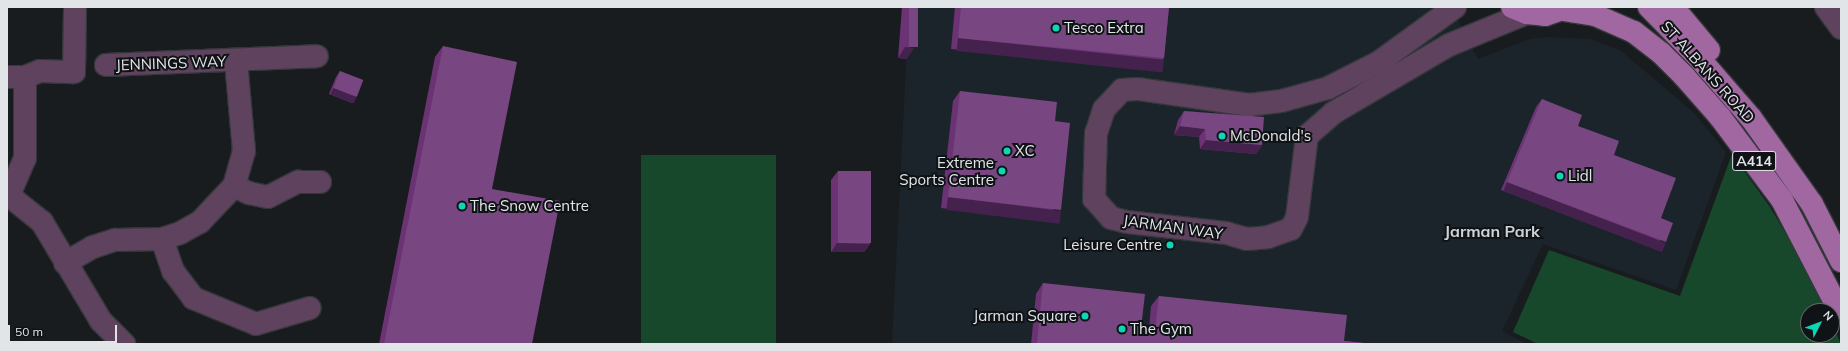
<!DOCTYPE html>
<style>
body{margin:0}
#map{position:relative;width:1848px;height:351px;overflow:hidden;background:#191c1f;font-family:Mulish,sans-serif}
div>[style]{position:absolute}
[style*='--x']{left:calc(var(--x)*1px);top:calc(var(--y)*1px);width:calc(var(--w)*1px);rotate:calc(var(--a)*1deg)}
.built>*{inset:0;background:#1b242b}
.green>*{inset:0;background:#17482c;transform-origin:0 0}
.roads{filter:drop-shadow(1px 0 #35383b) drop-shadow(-1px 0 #35383b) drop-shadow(0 1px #35383b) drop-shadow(0 -1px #35383b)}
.minor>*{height:22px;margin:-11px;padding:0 11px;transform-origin:11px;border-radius:11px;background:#5e425e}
.major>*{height:22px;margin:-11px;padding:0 11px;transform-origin:11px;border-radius:11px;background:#a167a1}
.wall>*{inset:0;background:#6b3374}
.shaded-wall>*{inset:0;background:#45224d;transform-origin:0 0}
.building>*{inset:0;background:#784680;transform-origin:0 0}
.dots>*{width:11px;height:11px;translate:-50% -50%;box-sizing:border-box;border:2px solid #101316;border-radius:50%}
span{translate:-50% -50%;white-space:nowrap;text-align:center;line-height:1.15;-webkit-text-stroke:4px #101316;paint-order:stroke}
.shield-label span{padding:1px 3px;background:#101316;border:1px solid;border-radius:3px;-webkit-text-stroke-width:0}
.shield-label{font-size:14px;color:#e2e5e7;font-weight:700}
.poi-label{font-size:15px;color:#e2e5e7}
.left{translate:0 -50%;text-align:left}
.right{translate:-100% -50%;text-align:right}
.street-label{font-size:15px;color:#e2e5e7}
.neighbourhood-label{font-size:16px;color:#ced3d7;font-weight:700}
.frame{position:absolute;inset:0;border:8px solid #e2e5e7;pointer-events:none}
.north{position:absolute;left:1800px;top:303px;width:40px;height:40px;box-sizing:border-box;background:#101316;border:1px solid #64676a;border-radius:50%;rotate:48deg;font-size:11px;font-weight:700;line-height:16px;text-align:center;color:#e2e5e7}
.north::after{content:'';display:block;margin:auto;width:14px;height:18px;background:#0dd5b5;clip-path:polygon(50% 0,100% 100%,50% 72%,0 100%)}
.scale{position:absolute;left:8px;top:325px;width:109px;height:18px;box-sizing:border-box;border:2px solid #e2e5e7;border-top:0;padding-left:5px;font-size:12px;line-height:14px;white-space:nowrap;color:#e2e5e7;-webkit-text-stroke:3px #101316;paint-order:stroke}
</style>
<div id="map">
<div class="built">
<div style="clip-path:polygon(909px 7px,1451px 7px,1478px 59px,1530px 39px,1546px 37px,1590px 39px,1621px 51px,1694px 113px,1726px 152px,1676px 290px,1543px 244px,1502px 331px,1527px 344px,892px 344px)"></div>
</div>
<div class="green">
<div style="clip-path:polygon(1732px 154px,1770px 207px,1810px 275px,1826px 311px,1808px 311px,1808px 335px,1832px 335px,1832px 324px,1841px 344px,1538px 344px,1513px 332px,1549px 250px,1680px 296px)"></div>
<div style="left:776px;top:155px;width:189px;height:135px;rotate:90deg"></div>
</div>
<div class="roads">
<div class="minor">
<div style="--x:1455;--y:7;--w:94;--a:144.1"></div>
<div style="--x:1379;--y:62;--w:57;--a:153"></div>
<div style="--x:1328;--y:88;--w:49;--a:164.5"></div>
<div style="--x:1281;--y:101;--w:31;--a:173"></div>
<div style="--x:1250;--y:105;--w:114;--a:-171.9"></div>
<div style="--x:1137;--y:89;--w:15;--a:176"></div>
<div style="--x:1122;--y:90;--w:26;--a:133"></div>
<div style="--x:1104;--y:109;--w:25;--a:108"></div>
<div style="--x:1096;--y:133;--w:66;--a:91.7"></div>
<div style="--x:1094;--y:199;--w:25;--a:48"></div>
<div style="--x:1111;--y:218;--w:16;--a:14"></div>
<div style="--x:1127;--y:222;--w:100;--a:6.3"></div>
<div style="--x:1226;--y:233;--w:22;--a:16"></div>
<div style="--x:1247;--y:239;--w:21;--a:-5"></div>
<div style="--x:1268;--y:237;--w:24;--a:-19"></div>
<div style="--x:1291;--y:229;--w:13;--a:-63"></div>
<div style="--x:1297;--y:217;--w:82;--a:-83"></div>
<div style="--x:1307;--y:136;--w:35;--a:-41"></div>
<div style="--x:1333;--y:113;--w:134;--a:-30.4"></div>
<div style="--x:1449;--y:45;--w:84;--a:-22.3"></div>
<div style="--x:1826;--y:7;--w:26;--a:54"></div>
<div style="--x:106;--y:65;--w:211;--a:-2.4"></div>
<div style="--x:7;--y:77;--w:18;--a:0"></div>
<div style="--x:25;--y:77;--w:81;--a:90"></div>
<div style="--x:25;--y:158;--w:40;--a:113.4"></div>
<div style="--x:25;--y:77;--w:16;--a:-22"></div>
<div style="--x:40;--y:71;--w:34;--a:2"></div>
<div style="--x:74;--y:72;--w:61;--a:-89.1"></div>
<div style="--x:234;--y:186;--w:17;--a:25"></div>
<div style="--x:249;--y:193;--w:19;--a:12"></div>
<div style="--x:268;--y:197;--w:34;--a:-27"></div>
<div style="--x:298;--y:182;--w:22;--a:0"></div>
<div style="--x:7;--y:194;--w:45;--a:38.7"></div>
<div style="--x:42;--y:222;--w:115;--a:59.2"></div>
<div style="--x:101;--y:321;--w:33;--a:45"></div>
<div style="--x:162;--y:239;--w:34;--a:71"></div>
<div style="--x:173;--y:271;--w:34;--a:53"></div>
<div style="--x:193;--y:298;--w:68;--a:22.4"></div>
<div style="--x:256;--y:324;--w:56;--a:-16.5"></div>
<div style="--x:65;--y:263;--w:32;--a:-30"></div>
<div style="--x:93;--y:247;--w:23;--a:-18"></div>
<div style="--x:115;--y:240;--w:47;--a:-1.2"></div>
<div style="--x:162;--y:239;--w:19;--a:-18"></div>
<div style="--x:180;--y:233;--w:23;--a:-29"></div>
<div style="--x:200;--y:222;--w:50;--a:-46.6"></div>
<div style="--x:234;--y:186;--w:36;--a:-74"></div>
<div style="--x:244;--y:151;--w:90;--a:-95.1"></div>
</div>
<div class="major">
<div style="--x:1512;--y:7;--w:16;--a:22"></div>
<div style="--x:1527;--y:13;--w:18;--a:6"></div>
<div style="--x:1545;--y:15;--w:24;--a:-19"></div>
<div style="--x:1649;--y:7;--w:71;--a:45.6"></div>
<div style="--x:1699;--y:58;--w:79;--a:49.1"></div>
<div style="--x:1751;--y:118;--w:105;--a:54.7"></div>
<div style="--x:1812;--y:204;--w:64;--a:63"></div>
<div style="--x:1673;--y:7;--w:56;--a:50.1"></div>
<div style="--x:1563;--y:10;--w:32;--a:9"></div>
<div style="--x:1595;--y:15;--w:43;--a:23.6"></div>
<div style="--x:1634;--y:32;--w:34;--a:38"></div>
<div style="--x:1661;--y:53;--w:33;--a:45"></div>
<div style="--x:1684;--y:76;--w:55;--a:48.7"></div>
<div style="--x:1720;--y:117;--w:104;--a:53.2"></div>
<div style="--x:1782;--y:200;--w:128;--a:62.6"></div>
</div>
</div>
<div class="wall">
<div style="clip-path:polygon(902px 7px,918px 7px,907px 59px,898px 58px)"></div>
<div style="clip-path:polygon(955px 7px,1169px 7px,1164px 58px,1156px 69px,951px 49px)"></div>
<div style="clip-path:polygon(443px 46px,492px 189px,532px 344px,379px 344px,435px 57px)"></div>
<div style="clip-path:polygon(340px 71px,356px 97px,352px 103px,329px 94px,336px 77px)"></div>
<div style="clip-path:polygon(960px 91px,1055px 121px,1053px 221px,941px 208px,953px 101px)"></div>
<div style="clip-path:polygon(1542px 99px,1578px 126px,1614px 155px,1661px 218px,1660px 251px,1501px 190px,1536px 107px)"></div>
<div style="clip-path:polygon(1184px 111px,1262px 145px,1256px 154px,1200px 149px,1199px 137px,1174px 135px,1178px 120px)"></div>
<div style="clip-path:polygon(838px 171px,870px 244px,864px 252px,831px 252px,831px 180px)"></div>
<div style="clip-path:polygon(1043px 283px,1141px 328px,1149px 329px,1151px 306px,1159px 296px,1344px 341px,1374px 344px,1031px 344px,1036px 294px)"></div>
</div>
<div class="shaded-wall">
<div style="left:958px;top:38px;width:207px;height:13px;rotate:6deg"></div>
<div style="clip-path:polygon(905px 47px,914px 48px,907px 59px,898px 58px)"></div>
<div style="left:333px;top:88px;width:25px;height:7px;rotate:21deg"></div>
<div style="clip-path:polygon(1180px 126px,1205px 129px,1199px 137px,1174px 135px)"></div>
<div style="clip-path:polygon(1206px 140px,1262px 145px,1256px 154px,1200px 149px)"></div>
<div style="left:1507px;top:182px;width:170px;height:10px;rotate:21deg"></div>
<div style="left:948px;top:197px;width:114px;height:13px;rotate:7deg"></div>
<div style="clip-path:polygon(837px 243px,870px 244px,864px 252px,831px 252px)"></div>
</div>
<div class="building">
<div style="left:909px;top:7px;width:9px;height:40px"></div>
<div style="clip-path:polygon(961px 7px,1169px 7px,1164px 58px,958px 38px)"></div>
<div style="clip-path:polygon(443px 46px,517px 62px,492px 189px,560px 201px,532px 344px,384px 344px)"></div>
<div style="left:340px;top:71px;width:25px;height:18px;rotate:21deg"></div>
<div style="clip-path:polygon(960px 91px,1057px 102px,1055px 121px,1070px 123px,1061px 210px,948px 197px)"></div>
<div style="clip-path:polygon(1542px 99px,1582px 115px,1578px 126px,1619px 141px,1614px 155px,1676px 178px,1661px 218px,1673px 223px,1666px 242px,1507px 182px)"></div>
<div style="clip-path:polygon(1184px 111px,1264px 117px,1262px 145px,1206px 140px,1205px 129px,1180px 126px)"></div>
<div style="left:838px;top:171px;width:33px;height:72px"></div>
<div style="clip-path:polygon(1043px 283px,1145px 294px,1141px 328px,1155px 330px,1159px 296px,1347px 315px,1344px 341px,1374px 344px,1037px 344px)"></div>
</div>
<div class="dots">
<div style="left:1056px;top:28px;background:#0dd5b5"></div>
<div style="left:1222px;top:136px;background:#0dd5b5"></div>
<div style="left:1007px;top:151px;background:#0dd5b5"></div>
<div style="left:1002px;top:171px;background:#0dd5b5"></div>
<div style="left:1560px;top:176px;background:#0dd5b5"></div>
<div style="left:462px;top:206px;background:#0dd5b5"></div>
<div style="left:1170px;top:245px;background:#0dd5b5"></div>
<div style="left:1085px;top:316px;background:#0dd5b5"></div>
<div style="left:1122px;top:329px;background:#0dd5b5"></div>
</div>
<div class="shield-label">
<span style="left:1754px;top:161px">A414</span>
</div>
<div class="poi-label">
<span class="left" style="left:1064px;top:28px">Tesco Extra</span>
<span class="left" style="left:1230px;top:136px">McDonald's</span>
<span class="left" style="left:1015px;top:151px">XC</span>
<span class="right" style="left:994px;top:171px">Extreme<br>Sports Centre</span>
<span class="left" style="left:1568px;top:176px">Lidl</span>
<span class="left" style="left:470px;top:206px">The Snow Centre</span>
<span class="right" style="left:1162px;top:245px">Leisure Centre</span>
<span class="right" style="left:1077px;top:316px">Jarman Square</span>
<span class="left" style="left:1130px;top:329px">The Gym</span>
</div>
<div class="street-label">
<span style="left:171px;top:63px;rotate:-2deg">JENNINGS WAY</span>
<span style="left:1708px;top:72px;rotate:48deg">ST ALBANS ROAD</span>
<span style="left:1173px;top:227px;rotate:8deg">JARMAN WAY</span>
</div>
<div class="neighbourhood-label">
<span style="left:1492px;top:231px">Jarman Park</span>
</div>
<div class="frame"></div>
<div class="north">N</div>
<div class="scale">50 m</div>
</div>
